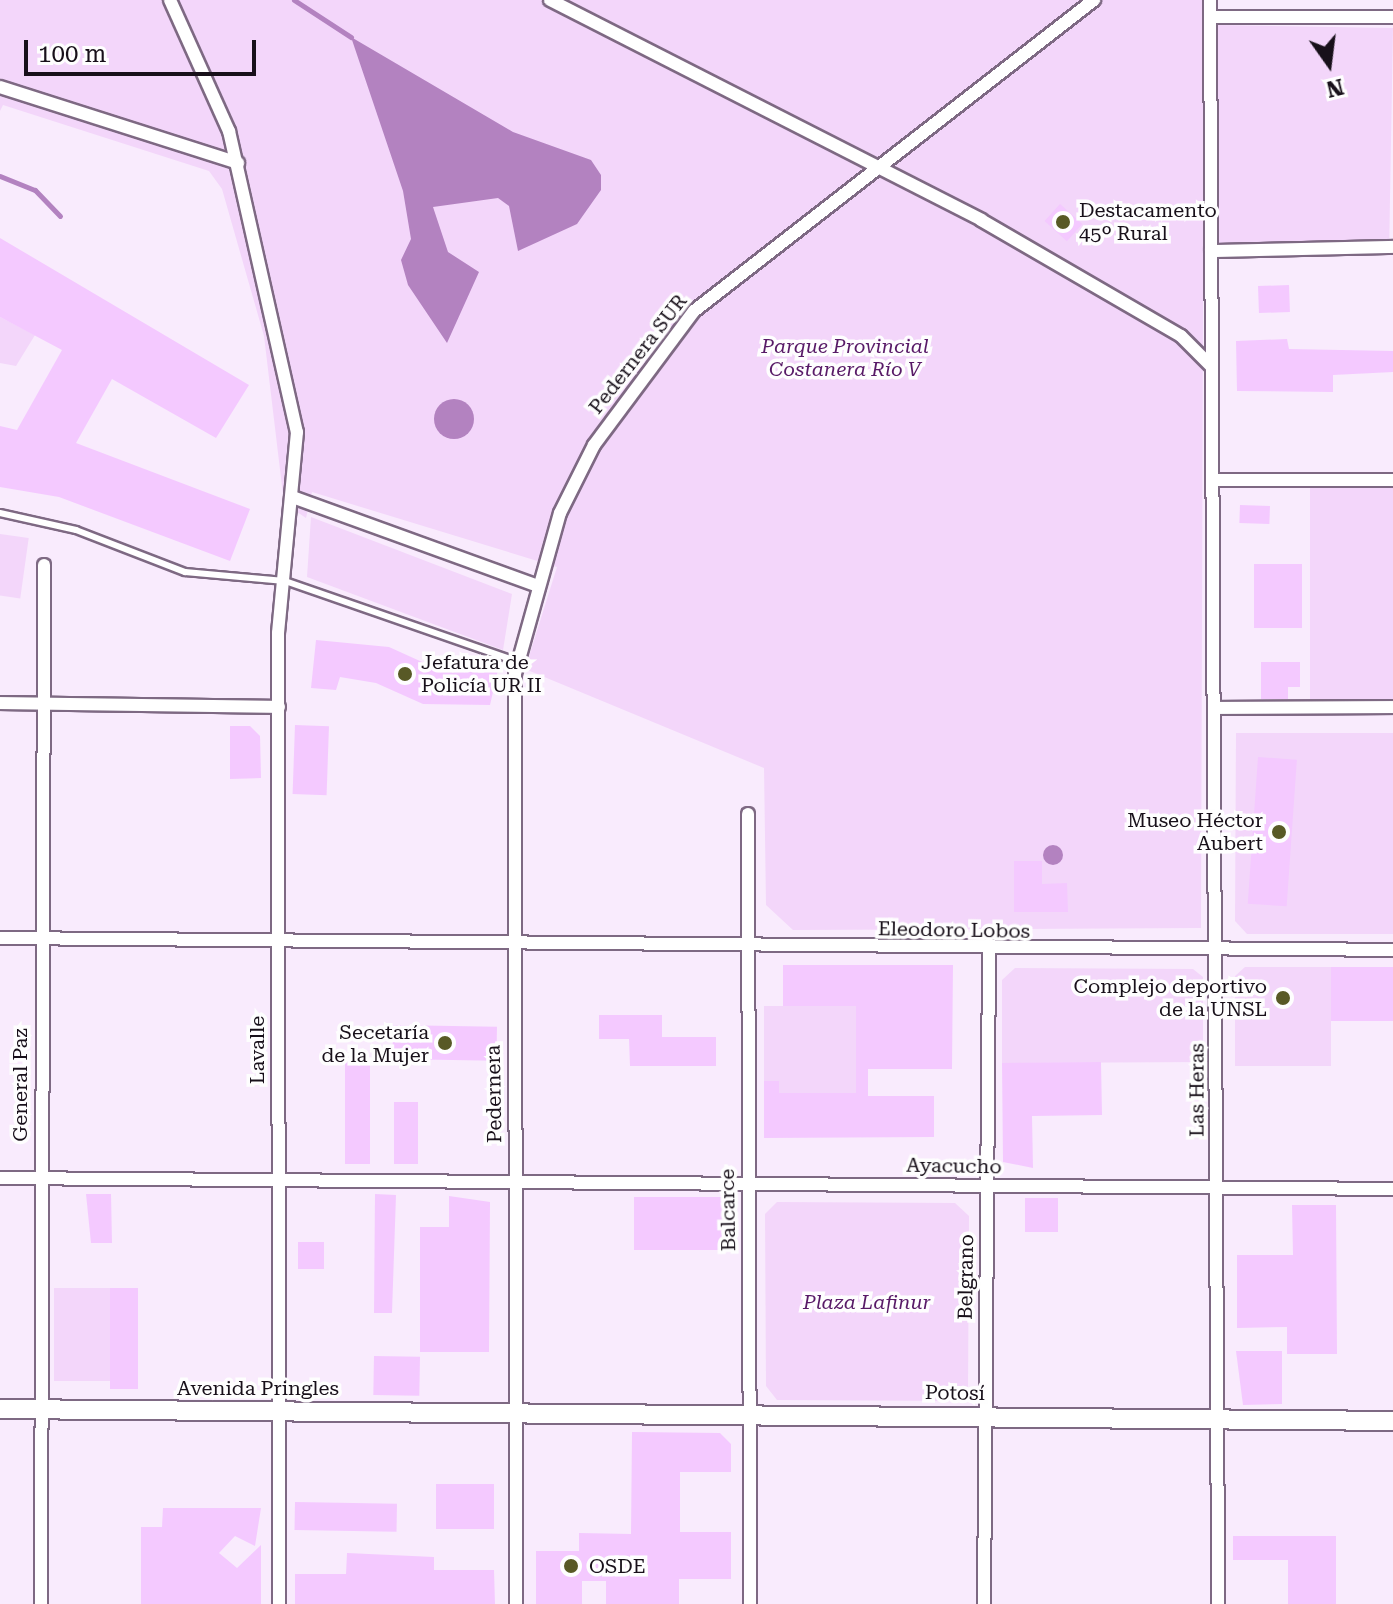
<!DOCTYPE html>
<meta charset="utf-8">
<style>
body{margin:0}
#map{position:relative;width:1393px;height:1604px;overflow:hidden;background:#f9ebfd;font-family:"Roboto Serif",serif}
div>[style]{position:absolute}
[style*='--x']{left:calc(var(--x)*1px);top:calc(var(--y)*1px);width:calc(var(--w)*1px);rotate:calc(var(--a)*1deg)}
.green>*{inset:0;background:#f3d6fa;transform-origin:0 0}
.water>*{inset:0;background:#b382c0}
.round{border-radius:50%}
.stream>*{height:5px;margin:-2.5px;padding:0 2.5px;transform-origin:2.5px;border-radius:2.5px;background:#b382c0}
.building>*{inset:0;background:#f4c9ff;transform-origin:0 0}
.roads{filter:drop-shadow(2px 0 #7e6983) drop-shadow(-2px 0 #7e6983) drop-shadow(0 2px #7e6983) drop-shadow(0 -2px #7e6983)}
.lane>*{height:6px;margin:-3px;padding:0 3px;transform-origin:3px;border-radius:3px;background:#fff}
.street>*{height:12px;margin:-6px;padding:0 6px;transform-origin:6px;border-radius:6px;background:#fff}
.secondary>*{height:18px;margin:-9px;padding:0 9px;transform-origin:9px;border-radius:9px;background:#fff}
.dots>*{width:22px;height:22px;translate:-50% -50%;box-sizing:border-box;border:4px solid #fefefe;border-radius:50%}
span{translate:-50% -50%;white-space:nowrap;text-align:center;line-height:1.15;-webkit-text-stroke:7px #fefefe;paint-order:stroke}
.poi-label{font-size:20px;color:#18101a}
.left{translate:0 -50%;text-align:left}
.right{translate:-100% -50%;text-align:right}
.park-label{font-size:20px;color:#581a67;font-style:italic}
.street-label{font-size:20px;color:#18101a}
.north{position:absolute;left:1289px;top:24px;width:80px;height:80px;-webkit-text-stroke:6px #fefefe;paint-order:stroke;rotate:166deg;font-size:22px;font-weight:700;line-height:32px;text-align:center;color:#18101a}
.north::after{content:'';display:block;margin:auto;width:28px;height:36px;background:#18101a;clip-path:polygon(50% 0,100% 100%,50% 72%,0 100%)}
.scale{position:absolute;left:24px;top:40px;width:232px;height:36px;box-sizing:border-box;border:4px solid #18101a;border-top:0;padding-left:10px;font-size:24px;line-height:28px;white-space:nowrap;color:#18101a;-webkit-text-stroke:6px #fefefe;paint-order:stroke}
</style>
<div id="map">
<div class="green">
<div style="clip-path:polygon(0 0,1204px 0,1201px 928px,793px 930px,766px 905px,764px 768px,525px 669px,557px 567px,312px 492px,306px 518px,284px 503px,264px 336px,222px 189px,209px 171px,3px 105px,0 111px)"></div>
<div style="left:1217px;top:25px;width:176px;height:220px;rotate:1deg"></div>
<div style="clip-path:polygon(0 317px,35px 335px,16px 366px,0 363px)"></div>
<div style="left:1393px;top:488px;width:211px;height:83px;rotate:90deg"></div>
<div style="clip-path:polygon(311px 517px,512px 594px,503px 650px,307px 577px)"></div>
<div style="left:0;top:534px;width:29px;height:61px;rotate:8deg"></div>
<div style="clip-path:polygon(1236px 733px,1393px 733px,1393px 934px,1247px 934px,1235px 921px)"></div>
<div style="clip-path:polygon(1245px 967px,1331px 967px,1331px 1066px,1235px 1066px,1235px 976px)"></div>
<div style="clip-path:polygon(1015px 968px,1193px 969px,1203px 977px,1203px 1062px,1002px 1063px,1002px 980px)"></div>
<div style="clip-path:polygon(764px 1006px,856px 1006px,856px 1093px,779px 1093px,778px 1081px,764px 1081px)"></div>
<div style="clip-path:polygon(777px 1202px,955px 1203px,969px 1216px,968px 1390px,960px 1401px,777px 1400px,766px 1386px,765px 1214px)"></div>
<div style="left:54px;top:1288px;width:56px;height:93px"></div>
</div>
<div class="water">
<div style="clip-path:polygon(351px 37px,513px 132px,591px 160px,601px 175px,601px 190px,577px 224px,518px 251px,509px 206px,498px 198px,433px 207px,448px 252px,479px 272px,447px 343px,408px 285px,401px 260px,411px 239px,403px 191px)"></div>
<div class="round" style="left:434px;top:399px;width:40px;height:40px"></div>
<div class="round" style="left:1043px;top:845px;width:20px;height:20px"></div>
</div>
<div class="stream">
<div style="--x:294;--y:0;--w:68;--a:33"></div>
<div style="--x:0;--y:176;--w:38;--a:22"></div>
<div style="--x:35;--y:190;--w:36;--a:46"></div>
</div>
<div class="building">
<div style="left:1060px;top:204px;width:30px;height:23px;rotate:42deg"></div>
<div style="clip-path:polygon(0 238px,249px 385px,216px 438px,112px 379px,76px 443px,250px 509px,230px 561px,59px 497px,0 487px,0 426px,17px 430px,62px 350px,0 317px)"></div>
<div style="left:1289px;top:285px;width:27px;height:31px;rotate:88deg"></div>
<div style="clip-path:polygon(1287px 339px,1289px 349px,1393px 351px,1393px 372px,1333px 375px,1333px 392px,1237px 391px,1236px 341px)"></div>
<div style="left:1240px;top:505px;width:30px;height:18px;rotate:2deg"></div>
<div style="left:1254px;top:564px;width:48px;height:64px"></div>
<div style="clip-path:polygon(316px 640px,389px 647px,431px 666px,498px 670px,490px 705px,423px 704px,376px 683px,340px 677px,336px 690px,311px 688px)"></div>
<div style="clip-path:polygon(1261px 662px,1300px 662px,1300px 687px,1288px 687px,1288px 699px,1261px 699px)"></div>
<div style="left:295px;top:725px;width:34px;height:69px;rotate:2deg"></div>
<div style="clip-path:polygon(230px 726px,250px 726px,260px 736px,261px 778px,230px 779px)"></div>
<div style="left:1258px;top:757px;width:39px;height:147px;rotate:4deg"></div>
<div style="clip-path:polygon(1014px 861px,1042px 861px,1042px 884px,1067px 883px,1068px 912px,1014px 912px)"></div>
<div style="clip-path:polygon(783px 965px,953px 965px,952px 1069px,868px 1069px,868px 1096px,934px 1096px,934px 1137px,764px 1138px,764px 1081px,779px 1081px,779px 1093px,856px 1093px,856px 1006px,783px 1006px)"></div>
<div style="left:1331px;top:967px;width:62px;height:54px"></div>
<div style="clip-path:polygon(599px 1015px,662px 1015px,662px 1037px,716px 1037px,716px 1066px,630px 1066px,629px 1039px,599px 1039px)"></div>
<div style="left:393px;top:1025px;width:104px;height:34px;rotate:1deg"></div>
<div style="left:345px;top:1059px;width:25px;height:105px"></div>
<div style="clip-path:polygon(1101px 1062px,1102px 1115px,1032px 1116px,1033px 1168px,1003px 1162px,1002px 1063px)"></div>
<div style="left:394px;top:1102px;width:24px;height:62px"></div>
<div style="clip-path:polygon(86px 1194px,111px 1194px,112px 1243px,91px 1243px)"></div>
<div style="clip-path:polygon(375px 1194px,396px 1195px,392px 1313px,374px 1313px)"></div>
<div style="clip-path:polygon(449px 1196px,490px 1202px,489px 1352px,420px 1352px,420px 1227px,449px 1227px)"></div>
<div style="left:731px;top:1197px;width:53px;height:97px;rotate:90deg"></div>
<div style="left:1058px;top:1198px;width:34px;height:33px;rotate:90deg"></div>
<div style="clip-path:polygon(1292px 1205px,1336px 1205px,1337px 1354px,1287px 1354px,1287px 1327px,1237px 1328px,1237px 1255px,1293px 1255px)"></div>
<div style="left:324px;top:1242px;width:27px;height:26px;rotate:90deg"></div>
<div style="left:110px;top:1288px;width:28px;height:101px"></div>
<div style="clip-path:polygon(1236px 1351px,1282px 1351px,1282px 1404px,1243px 1405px)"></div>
<div style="left:374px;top:1356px;width:46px;height:39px;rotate:1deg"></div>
<div style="clip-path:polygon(632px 1432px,720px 1433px,731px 1444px,731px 1472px,680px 1472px,680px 1532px,731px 1532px,731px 1579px,679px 1579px,679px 1604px,606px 1604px,606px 1581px,582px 1581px,582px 1604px,536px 1604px,536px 1551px,579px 1551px,579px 1533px,631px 1534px)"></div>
<div style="left:494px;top:1484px;width:45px;height:58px;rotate:90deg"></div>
<div style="left:295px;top:1502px;width:102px;height:28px;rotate:1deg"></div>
<div style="clip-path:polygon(163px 1508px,261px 1508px,255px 1546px,235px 1536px,219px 1553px,237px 1568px,261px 1545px,261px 1604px,141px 1604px,141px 1527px,162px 1527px)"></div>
<div style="clip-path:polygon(1233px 1536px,1336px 1536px,1336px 1604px,1288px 1604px,1288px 1560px,1233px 1560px)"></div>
<div style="clip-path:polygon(347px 1553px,434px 1557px,434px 1570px,494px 1570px,495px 1604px,295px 1604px,295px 1574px,346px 1574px)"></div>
</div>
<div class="roads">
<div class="lane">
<div style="--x:0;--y:513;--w:78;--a:12.6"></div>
<div style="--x:76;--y:530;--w:117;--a:21.1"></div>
<div style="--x:185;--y:572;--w:100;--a:5.1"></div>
<div style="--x:285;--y:581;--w:244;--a:19.1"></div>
</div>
<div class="street">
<div style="--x:170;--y:0;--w:144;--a:65.8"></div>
<div style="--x:229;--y:131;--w:309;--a:77.3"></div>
<div style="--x:297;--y:432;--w:202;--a:95.4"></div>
<div style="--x:278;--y:633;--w:971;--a:89.94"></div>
<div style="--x:550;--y:0;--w:484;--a:27"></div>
<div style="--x:981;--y:220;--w:231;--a:30.1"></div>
<div style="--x:1181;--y:336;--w:42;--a:45"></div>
<div style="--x:1210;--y:0;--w:1604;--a:89.71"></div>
<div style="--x:1211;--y:17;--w:182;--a:0"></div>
<div style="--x:0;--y:87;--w:250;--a:17.7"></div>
<div style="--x:1211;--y:251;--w:182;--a:-1.3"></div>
<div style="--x:1212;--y:480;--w:181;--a:0"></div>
<div style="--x:295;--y:498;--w:258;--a:19.9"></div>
<div style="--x:0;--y:703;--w:279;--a:0.8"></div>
<div style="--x:1215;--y:708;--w:178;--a:-0.3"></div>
<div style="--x:748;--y:814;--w:790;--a:89.85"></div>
<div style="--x:0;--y:938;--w:1393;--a:0.49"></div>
<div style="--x:0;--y:1178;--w:1393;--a:0.45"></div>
<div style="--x:41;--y:1604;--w:1039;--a:-89.83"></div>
<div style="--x:516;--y:1604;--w:930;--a:-90.06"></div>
<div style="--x:515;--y:674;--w:167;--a:-74.4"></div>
<div style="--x:560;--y:513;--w:76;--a:-63.4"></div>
<div style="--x:594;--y:445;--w:167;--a:-53.3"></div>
<div style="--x:694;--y:311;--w:507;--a:-37.87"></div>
<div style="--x:984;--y:1604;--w:653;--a:-89.56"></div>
</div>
<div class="secondary">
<div style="--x:0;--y:1409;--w:1393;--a:0.49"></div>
</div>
</div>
<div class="dots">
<div style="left:1063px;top:222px;background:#585926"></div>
<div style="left:405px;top:674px;background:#585926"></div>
<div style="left:1279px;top:832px;background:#585926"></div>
<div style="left:1283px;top:998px;background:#585926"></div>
<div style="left:445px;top:1043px;background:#585926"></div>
<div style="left:571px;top:1566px;background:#585926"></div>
</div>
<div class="poi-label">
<span class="left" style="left:1079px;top:222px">Destacamento<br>45º Rural</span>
<span class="left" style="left:421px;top:674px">Jefatura de<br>Policía UR II</span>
<span class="right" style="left:1263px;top:832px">Museo Héctor<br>Aubert</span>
<span class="right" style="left:1267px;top:998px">Complejo deportivo<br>de la UNSL</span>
<span class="right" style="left:429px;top:1044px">Secetaría<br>de la Mujer</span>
<span class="left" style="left:589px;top:1566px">OSDE</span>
</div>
<div class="park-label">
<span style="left:845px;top:358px">Parque Provincial<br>Costanera Río V</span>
<span style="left:867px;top:1302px">Plaza Lafinur</span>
</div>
<div class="street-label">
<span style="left:638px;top:354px;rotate:-52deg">Pedernera SUR</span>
<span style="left:954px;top:930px;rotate:1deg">Eleodoro Lobos</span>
<span style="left:257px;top:1050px;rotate:-90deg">Lavalle</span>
<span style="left:20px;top:1085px;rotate:-90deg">General Paz</span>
<span style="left:1197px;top:1090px;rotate:-90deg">Las Heras</span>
<span style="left:494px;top:1094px;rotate:-91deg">Pedernera</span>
<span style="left:954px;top:1166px;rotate:1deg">Ayacucho</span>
<span style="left:728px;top:1210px;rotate:-91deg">Balcarce</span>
<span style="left:966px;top:1277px;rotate:-89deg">Belgrano</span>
<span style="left:258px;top:1388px">Avenida Pringles</span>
<span style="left:955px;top:1393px;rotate:1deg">Potosí</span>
</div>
<div class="north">N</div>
<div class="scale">100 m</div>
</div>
